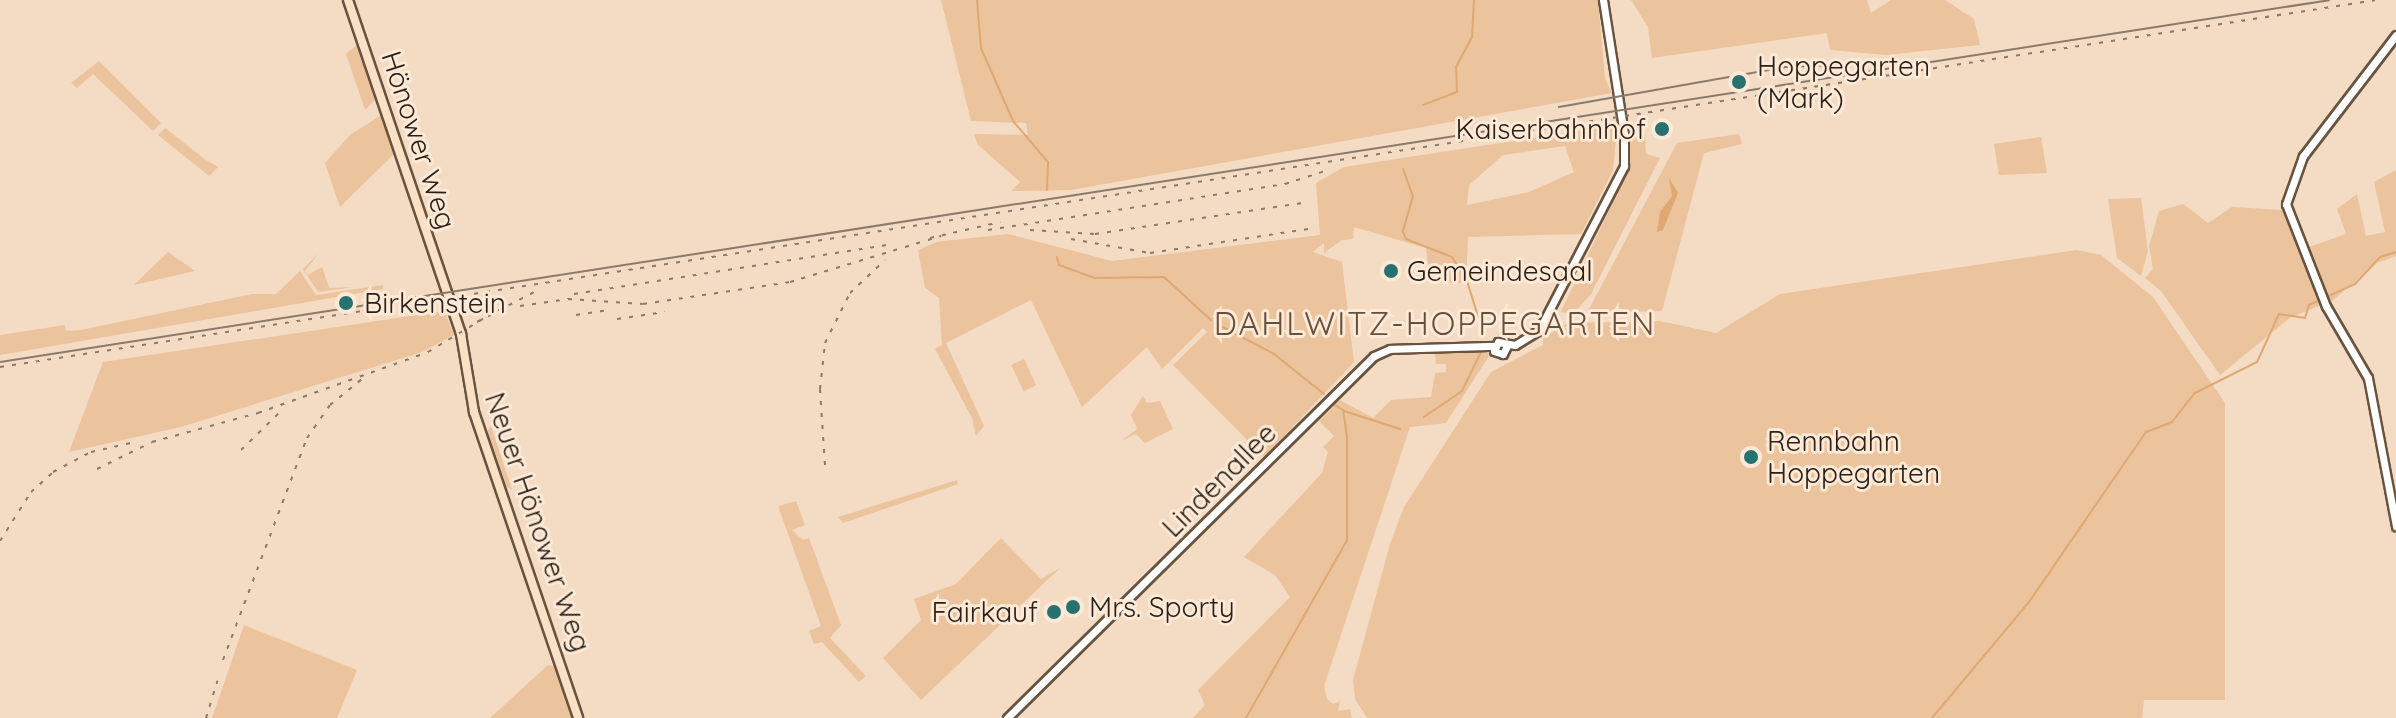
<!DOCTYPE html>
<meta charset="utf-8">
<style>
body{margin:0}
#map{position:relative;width:2396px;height:718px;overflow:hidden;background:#f4dbc4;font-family:Quicksand,sans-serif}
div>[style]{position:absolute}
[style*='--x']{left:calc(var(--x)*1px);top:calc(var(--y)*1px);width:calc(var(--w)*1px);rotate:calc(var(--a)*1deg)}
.green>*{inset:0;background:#ebc39c;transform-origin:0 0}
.water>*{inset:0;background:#e0a871}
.stream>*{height:2px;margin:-1px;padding:0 1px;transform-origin:1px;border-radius:1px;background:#e0a871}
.roads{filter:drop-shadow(2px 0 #68533f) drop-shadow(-2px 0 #68533f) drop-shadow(0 2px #68533f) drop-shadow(0 -2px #68533f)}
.tertiary>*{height:7px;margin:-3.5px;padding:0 3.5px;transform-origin:3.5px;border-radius:3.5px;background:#fff}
.secondary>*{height:8px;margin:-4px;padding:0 4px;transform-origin:4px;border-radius:4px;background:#fae1c5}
.tram>*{height:2px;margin:-1px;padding:0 1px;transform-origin:1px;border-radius:1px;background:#8a7a6a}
.rail>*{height:2px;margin-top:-1px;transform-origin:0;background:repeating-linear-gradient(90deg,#8a7a6a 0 4px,transparent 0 12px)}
.dots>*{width:22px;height:22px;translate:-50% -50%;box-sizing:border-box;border:4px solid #fde9d6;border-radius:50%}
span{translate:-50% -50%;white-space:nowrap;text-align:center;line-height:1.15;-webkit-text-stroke:6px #fde9d6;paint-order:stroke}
.poi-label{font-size:28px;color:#292017}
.left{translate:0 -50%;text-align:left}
.right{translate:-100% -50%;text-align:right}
.street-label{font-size:28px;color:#292017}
.quarter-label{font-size:32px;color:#65503c;letter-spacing:2px}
</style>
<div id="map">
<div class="green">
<div style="clip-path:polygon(941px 0,1598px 0,1605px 79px,1612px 93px,1071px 190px,1011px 191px,1020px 182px,978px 145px,974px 134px,1028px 135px,1026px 123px,971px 121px)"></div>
<div style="clip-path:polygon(1631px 0,1867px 0,1871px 13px,1891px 0,1945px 0,1974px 19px,1980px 45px,1886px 55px,1830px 50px,1827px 33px,1652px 58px,1648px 27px)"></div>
<div style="clip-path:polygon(359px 43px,377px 98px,365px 110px,346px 54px)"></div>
<div style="clip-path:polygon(99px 61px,161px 123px,153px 131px,93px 74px,77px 88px,71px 83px)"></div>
<div style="clip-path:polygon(385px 113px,394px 154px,340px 207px,325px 163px,351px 134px)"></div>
<div style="clip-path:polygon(evenodd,1604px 127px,1617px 129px,1613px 170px,1581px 234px,1468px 237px,1466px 283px,1430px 282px,1426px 248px,1354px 227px,1353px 239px,1342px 240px,1324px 253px,1324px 243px,1313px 252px,1342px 262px,1354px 362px,1264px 457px,1173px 365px,1207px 332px,1203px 328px,1162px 369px,1147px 347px,1082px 407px,1031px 300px,946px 343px,984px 426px,976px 436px,972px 418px,935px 349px,942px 345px,939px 298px,925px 288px,918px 250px,936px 242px,1008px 234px,1112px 261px,1320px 235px,1316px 183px,1344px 167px,1604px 127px,1565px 146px,1574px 172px,1529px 192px,1467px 205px,1469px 185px,1503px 155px,1565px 146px)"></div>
<div style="clip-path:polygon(1629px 127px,1645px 135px,1646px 154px,1660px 158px,1591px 294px,1573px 314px,1561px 312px,1629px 168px)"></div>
<div style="clip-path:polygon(165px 128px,206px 160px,218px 167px,209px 176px,158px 135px)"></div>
<div style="clip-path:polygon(1739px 134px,1742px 144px,1704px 153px,1662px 311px,1587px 313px,1677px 143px)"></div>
<div style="clip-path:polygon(2041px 137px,2047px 173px,1999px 175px,1994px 144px)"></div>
<div style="clip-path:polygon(2396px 170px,2396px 256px,2377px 263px,2332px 301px,2291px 317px,2220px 375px,2161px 291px,2145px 278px,2153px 269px,2149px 246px,2159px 211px,2183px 204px,2208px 223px,2232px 207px,2283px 210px,2298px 251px,2346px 234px,2337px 209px,2357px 194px,2366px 236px,2385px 232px,2374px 182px)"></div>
<div style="clip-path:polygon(2141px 198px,2148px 251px,2141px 276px,2117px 258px,2108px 199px)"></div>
<div style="clip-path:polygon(2077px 250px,2101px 255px,2153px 297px,2225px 403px,2225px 700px,2144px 700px,2142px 718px,1367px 718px,1355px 699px,1353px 680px,1390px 544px,1404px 507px,1491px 372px,1543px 345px,1543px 338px,1567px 323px,1660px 321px,1716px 333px,1780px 294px)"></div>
<div style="clip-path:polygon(168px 252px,195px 271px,134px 285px)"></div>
<div style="clip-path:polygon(319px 253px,305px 271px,308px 275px,322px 267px,329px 288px,354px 287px,318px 292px,303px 269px)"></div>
<div style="clip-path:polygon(300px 271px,316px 295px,383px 285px,383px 289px,0 355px,0 335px,65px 325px,66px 331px,81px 330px,252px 294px,276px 294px)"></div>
<div style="clip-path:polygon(444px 311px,454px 335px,422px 352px,181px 427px,69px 452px,103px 362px)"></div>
<div style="clip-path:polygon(1487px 352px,1489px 356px,1446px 423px,1410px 427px,1324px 686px,1327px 699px,1333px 704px,1340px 701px,1338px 711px,1350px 709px,1352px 718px,1193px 718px,1205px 705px,1198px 690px,1290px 597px,1275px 575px,1244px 557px,1322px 473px,1328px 452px,1323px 447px,1334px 436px,1319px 421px,1340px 400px,1373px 418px,1391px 400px,1431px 397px,1435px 373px,1446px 372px,1446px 364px,1436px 364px,1435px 353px)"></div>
<div style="left:1024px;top:359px;width:29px;height:14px;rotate:65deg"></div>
<div style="clip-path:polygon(1143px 396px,1147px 403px,1160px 401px,1173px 429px,1145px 443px,1136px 434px,1121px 441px,1137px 429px,1131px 415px)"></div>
<div style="clip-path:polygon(491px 426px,512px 490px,504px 485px,485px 434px)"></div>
<div style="clip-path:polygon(957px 480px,958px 484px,843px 523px,838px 517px)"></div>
<div style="clip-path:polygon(796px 501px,805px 525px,792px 530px,803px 540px,809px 538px,841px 625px,830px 638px,866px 676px,859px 682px,822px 642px,814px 644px,809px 631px,821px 626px,778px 506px)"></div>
<div style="clip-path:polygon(1001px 538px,1041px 579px,1060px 568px,921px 700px,883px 658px,921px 620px,914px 599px,956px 584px)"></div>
<div style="clip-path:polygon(244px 625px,357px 670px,337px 718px,212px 718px)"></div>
<div style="clip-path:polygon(548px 665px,558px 667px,574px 718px,490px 718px)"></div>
</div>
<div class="water">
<div style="clip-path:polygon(1669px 178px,1678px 193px,1663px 230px,1657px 232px,1660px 212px,1672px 196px)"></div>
</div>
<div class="stream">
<div style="--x:977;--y:0;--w:48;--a:85.2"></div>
<div style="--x:981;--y:48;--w:80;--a:66.3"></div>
<div style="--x:1013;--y:121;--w:54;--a:49.5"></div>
<div style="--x:1048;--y:162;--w:28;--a:92"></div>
<div style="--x:1423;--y:105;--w:36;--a:-21"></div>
<div style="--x:1457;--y:92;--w:25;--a:-92"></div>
<div style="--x:1456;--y:67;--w:34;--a:-62"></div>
<div style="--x:1472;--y:37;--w:37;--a:-87"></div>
<div style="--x:1403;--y:169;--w:29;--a:70"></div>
<div style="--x:1413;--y:196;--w:37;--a:106"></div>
<div style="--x:1403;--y:232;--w:8;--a:67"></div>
<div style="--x:1406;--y:239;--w:49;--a:21.4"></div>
<div style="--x:1452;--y:257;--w:28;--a:58"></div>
<div style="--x:1467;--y:281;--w:58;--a:72.8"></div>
<div style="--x:1057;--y:257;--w:8;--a:76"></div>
<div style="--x:1059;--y:265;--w:37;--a:20"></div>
<div style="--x:1094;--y:278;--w:70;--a:-0.8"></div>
<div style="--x:1164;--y:277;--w:64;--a:42.5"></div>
<div style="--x:1215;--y:323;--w:67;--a:27.7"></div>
<div style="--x:1274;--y:354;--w:64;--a:38.7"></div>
<div style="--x:1344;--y:411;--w:59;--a:17.8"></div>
<div style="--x:1424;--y:417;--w:46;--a:-34.4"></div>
<div style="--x:1462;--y:391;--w:43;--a:-64"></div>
<div style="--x:1246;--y:718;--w:205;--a:-60.4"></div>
<div style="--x:1347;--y:540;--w:103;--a:-90"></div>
<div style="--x:1347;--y:437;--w:27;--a:-98"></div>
<div style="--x:1343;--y:410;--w:9;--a:-148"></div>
<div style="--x:1932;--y:718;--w:151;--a:-50.1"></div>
<div style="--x:2029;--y:602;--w:206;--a:-55.5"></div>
<div style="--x:2146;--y:432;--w:28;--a:-21"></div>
<div style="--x:2172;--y:422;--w:37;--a:-52"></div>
<div style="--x:2195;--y:393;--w:69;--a:-26.6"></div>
<div style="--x:2257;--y:362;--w:53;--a:-65.4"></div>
<div style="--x:2279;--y:314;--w:26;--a:9"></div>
<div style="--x:2305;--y:318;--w:14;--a:-73"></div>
<div style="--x:2309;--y:305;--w:51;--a:-24.5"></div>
<div style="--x:2355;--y:284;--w:37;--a:-47"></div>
<div style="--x:2380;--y:257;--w:17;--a:-17"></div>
</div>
<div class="roads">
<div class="tertiary">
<div style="--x:2396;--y:35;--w:153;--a:127.5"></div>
<div style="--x:2303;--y:156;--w:51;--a:109.5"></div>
<div style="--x:2286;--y:204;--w:110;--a:68.6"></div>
<div style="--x:2326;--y:306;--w:83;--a:59.7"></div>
<div style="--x:2368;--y:378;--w:151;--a:79.3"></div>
<div style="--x:1507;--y:346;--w:9;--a:117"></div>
<div style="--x:1503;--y:354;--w:9;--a:-162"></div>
<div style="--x:1494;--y:351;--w:10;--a:-66"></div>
<div style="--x:1498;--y:342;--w:17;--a:10"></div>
<div style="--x:1515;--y:345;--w:28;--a:-32"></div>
<div style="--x:1539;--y:330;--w:185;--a:-62.6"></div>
<div style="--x:1624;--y:166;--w:32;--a:-90"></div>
<div style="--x:1624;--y:134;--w:136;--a:-98.9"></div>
<div style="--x:1007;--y:718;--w:515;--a:-44.61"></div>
<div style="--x:1374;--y:356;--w:17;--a:-24"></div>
<div style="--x:1390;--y:349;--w:103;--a:-1.7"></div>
</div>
<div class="secondary">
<div style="--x:348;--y:0;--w:353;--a:71.3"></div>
<div style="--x:461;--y:334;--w:79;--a:80.5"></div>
<div style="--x:474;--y:412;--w:323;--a:71.2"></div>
</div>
</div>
<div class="tram">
<div style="--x:1559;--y:107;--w:230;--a:-10"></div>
<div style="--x:1786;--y:67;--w:69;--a:-2.5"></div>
<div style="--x:0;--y:362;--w:2357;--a:-8.83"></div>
</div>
<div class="rail">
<div style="--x:988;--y:230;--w:301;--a:-8.8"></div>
<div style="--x:1285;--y:184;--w:40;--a:-18"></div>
<div style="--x:1030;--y:230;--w:65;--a:3.5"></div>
<div style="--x:1095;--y:234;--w:210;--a:-8.5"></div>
<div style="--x:930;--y:238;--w:72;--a:-12.9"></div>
<div style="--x:1071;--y:239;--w:80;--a:10"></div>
<div style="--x:1150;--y:253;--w:167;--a:-8.6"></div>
<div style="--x:574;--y:294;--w:317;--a:-8.9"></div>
<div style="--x:520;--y:306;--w:49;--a:-8.3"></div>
<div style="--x:568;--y:299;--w:75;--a:3.8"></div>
<div style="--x:643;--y:304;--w:149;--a:-8.5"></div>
<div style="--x:790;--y:282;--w:158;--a:-16.9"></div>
<div style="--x:576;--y:315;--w:31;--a:-9"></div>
<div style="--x:617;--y:319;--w:48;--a:-8.5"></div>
<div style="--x:477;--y:322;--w:67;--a:-27.7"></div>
<div style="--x:0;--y:367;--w:2403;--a:-8.78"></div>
<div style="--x:241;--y:450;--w:56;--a:-44.3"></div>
<div style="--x:825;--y:465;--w:76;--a:-93.8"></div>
<div style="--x:820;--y:389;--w:46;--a:-83.8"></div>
<div style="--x:825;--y:343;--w:56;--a:-63.4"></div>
<div style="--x:850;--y:293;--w:48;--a:-43.3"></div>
<div style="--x:97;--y:469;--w:61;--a:-26.1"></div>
<div style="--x:152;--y:442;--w:110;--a:-15.3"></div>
<div style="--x:258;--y:413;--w:181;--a:-19.7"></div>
<div style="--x:428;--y:352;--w:68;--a:-31.1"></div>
<div style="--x:0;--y:541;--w:58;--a:-57.7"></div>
<div style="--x:31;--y:492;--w:30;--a:-42"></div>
<div style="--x:53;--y:472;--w:43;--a:-27.8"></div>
<div style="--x:91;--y:452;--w:45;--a:-12.8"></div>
<div style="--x:223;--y:660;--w:237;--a:-69.3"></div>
<div style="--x:307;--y:438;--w:40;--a:-55.1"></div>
<div style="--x:330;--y:405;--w:41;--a:-39.1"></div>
<div style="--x:206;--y:718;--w:39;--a:-73"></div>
</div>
<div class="dots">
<div style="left:1739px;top:82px;background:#27716e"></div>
<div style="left:1662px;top:129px;background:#27716e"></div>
<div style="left:1391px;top:271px;background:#27716e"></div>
<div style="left:346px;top:303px;background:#27716e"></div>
<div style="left:1751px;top:457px;background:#27716e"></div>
<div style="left:1073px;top:607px;background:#27716e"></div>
<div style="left:1054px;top:612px;background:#27716e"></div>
</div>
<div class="poi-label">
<span class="left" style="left:1757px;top:82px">Hoppegarten<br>(Mark)</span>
<span class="right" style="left:1646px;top:129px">Kaiserbahnhof</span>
<span class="left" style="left:1407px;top:271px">Gemeindesaal</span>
<span class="left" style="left:364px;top:303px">Birkenstein</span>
<span class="left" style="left:1767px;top:457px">Rennbahn<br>Hoppegarten</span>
<span class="left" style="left:1089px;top:607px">Mrs. Sporty</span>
<span class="right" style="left:1038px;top:612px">Fairkauf</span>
</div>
<div class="street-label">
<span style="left:419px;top:140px;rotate:72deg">Hönower Weg</span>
<span style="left:1219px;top:480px;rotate:-45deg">Lindenallee</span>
<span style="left:538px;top:522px;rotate:71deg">Neuer Hönower Weg</span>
</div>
<div class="quarter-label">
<span style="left:1435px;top:323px">DAHLWITZ-HOPPEGARTEN</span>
</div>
</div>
